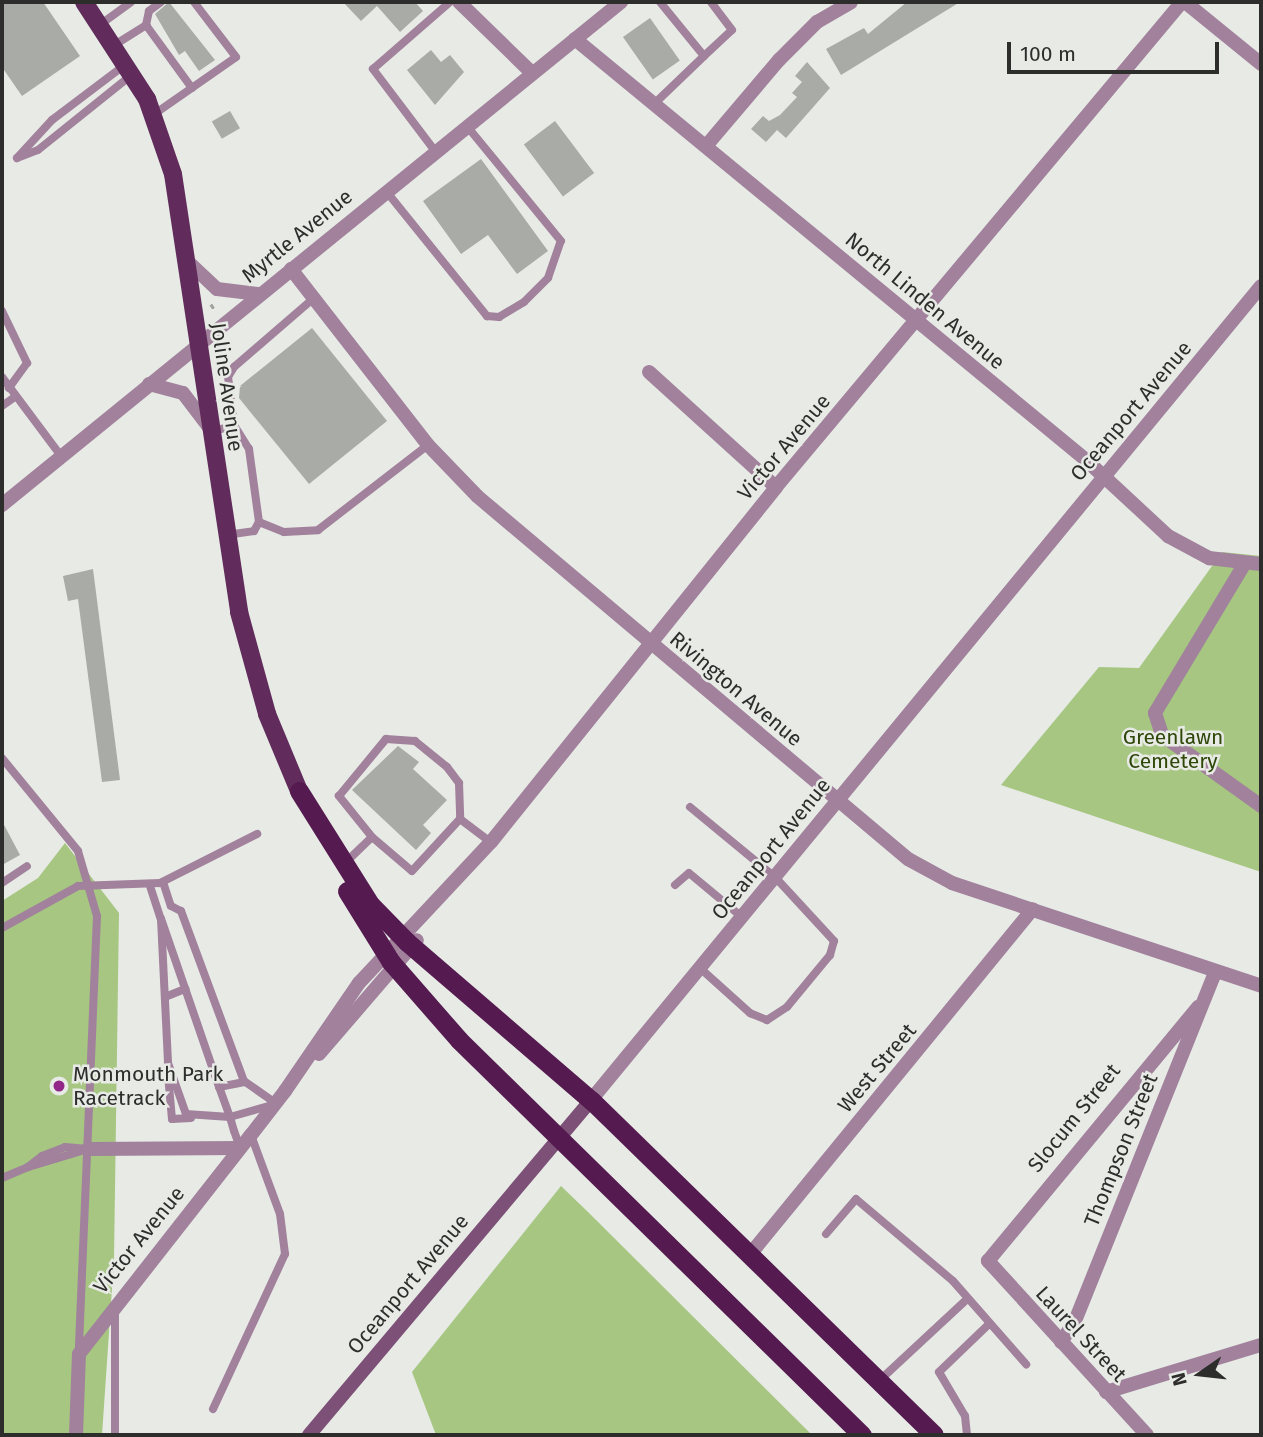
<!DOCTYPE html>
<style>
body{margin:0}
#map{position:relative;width:1263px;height:1437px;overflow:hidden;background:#e7eae5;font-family:"Fira Sans",sans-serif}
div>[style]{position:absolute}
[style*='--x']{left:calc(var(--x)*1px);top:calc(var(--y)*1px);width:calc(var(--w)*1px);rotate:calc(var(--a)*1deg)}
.green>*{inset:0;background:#a6c682}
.building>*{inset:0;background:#a9aba6;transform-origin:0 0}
.path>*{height:2.5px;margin-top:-1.25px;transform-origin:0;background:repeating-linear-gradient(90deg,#a0a29e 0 5px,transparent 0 10px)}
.service>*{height:8px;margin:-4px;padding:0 4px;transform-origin:4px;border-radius:4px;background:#a1819c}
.minor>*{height:14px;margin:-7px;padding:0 7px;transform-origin:7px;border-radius:7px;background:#a1819c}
.tertiary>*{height:14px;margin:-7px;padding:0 7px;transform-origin:7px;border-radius:7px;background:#a1819c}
.secondary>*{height:14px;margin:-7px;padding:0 7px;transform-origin:7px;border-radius:7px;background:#7c5077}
.primary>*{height:18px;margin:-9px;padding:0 9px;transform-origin:9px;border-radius:9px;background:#612c5c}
.trunk>*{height:19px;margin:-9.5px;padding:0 9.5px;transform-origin:9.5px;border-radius:9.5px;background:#551a50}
.dots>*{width:19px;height:19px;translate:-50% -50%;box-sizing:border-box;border:4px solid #e7eae5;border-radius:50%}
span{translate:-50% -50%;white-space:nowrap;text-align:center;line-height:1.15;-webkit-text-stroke:5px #e7eae5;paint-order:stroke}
.street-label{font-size:21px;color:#2d2d2c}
.park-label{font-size:21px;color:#2f4708}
.poi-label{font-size:21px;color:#2d2d2c}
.left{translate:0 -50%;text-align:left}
.frame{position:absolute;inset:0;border:4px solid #2d2d2c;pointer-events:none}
.north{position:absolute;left:1165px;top:1339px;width:70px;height:70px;-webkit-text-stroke:5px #e7eae5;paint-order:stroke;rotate:256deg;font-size:19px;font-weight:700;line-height:28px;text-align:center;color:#2d2d2c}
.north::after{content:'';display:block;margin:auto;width:24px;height:32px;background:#2d2d2c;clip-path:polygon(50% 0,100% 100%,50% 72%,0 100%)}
.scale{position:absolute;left:1007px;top:42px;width:212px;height:32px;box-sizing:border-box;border:4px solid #2d2d2c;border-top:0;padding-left:9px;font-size:21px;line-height:24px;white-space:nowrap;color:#2d2d2c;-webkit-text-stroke:5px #e7eae5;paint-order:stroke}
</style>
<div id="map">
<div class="green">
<div style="clip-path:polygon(1222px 552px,1261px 556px,1261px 872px,1001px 785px,1099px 667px,1139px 668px)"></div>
<div style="clip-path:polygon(65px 843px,119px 913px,114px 1259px,102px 1435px,2px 1435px,2px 901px,38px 878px)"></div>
<div style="clip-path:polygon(561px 1186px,588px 1212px,812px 1435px,436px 1435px,412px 1372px)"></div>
</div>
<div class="building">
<div style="clip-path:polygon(2px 2px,43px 2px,80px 56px,22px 96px,4px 70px)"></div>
<div style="clip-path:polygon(169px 2px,215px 60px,199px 71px,185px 51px,179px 55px,155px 14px)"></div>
<div style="clip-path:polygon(343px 2px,415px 2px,423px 11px,400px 32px,377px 6px,361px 21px)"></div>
<div style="clip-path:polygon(907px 2px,960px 2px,841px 75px,826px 49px,864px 28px,868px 34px)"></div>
<div style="left:650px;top:18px;width:52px;height:33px;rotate:55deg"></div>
<div style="clip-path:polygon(431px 50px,441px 62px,450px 55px,464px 72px,435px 105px,407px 70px)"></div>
<div style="clip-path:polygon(807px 62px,830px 88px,786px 138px,777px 130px,766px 142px,751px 129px,763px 116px,769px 121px,780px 115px,797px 97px,792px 93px,802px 82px,795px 76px)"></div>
<div style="left:230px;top:111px;width:20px;height:21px;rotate:60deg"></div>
<div style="left:555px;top:121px;width:65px;height:39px;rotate:53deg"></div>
<div style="clip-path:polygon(481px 159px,548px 251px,517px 274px,488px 235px,461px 254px,423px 201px)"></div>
<div style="clip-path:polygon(312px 328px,387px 421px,309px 484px,239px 398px,240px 386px)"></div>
<div style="clip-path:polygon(93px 569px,120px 780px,102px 782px,78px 599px,68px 601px,63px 576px)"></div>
<div style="clip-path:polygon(398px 746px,419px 762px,413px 769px,447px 800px,423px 825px,431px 833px,416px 850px,352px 790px)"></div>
<div style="clip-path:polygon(2px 821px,20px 855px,2px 865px)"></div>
</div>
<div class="path">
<div style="--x:211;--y:304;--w:9;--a:58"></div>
</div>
<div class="service">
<div style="--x:101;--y:24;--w:37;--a:-36"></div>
<div style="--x:146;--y:25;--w:78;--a:53.9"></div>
<div style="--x:116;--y:44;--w:36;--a:-32"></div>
<div style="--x:146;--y:25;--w:14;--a:-78"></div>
<div style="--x:149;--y:11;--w:15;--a:-37"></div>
<div style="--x:704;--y:56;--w:38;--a:-43"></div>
<div style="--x:732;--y:30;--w:35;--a:-127"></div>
<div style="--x:654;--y:104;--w:69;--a:-43.8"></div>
<div style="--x:704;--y:56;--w:70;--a:-129.2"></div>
<div style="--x:153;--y:115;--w:101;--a:-34.9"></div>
<div style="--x:236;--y:57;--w:69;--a:-127.4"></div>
<div style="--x:435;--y:151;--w:103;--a:-127.1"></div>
<div style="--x:373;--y:69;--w:102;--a:-41"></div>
<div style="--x:17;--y:158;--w:52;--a:-47.4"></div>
<div style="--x:52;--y:120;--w:93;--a:-37.1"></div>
<div style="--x:17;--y:158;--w:22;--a:-21"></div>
<div style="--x:38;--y:150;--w:122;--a:-38.7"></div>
<div style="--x:386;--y:191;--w:161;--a:51.1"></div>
<div style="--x:487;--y:316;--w:12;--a:5"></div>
<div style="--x:499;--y:317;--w:29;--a:-31"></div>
<div style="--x:524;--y:302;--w:34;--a:-45"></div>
<div style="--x:548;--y:278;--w:39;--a:-71"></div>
<div style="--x:561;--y:241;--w:149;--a:-129.3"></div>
<div style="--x:2;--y:311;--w:58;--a:64.3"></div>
<div style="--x:27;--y:363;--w:31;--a:126"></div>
<div style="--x:2;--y:377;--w:99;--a:53.2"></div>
<div style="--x:2;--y:406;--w:16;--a:-35"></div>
<div style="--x:212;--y:432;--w:23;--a:-18"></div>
<div style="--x:234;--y:425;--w:48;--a:-97.1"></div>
<div style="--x:228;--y:377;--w:12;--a:-59"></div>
<div style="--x:234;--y:367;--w:106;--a:-40.8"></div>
<div style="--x:259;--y:522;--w:27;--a:22"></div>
<div style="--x:284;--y:532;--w:34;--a:-3"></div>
<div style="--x:318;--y:530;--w:139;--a:-37.7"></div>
<div style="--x:226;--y:535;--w:28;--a:-8"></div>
<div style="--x:254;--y:531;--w:10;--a:-61"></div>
<div style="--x:259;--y:522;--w:74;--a:-97.8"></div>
<div style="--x:249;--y:449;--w:28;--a:-122"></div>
<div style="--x:2;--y:758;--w:120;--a:50.7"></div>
<div style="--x:78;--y:851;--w:68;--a:73.7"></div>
<div style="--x:97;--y:916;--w:434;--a:92.4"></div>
<div style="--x:690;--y:807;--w:110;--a:39.5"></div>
<div style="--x:775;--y:877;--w:87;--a:47.3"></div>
<div style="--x:834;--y:941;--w:15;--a:106"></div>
<div style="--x:830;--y:955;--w:67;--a:129.6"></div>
<div style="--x:787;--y:1007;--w:24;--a:147"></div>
<div style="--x:767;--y:1020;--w:18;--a:-158"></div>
<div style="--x:750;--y:1013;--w:67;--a:-138"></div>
<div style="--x:372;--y:837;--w:52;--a:40.4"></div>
<div style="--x:412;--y:871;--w:71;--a:-47.3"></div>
<div style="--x:460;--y:819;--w:39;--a:37"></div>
<div style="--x:345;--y:863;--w:37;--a:-44"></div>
<div style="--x:372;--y:837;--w:53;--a:-128.8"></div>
<div style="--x:339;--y:796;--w:74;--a:-50.5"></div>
<div style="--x:386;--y:739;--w:29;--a:4"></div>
<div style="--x:415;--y:741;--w:41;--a:39.1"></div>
<div style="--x:447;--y:767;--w:20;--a:53"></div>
<div style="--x:459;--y:783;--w:36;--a:88"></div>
<div style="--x:163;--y:882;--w:25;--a:72"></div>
<div style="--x:171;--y:906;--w:11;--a:27"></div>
<div style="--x:181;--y:911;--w:181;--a:69.7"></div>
<div style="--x:244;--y:1081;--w:38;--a:35"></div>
<div style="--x:2;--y:883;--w:30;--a:-34"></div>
<div style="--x:675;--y:885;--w:18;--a:-41"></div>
<div style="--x:689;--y:873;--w:69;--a:39.7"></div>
<div style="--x:150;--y:886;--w:35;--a:72"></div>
<div style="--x:2;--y:928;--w:87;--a:-28.9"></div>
<div style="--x:78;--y:886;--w:82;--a:-2.1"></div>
<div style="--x:160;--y:883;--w:109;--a:-26.8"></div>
<div style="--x:165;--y:997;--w:22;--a:-22"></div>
<div style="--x:168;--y:1075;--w:44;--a:84.8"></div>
<div style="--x:172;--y:1119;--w:19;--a:-3"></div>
<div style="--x:219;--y:1087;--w:26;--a:-11"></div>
<div style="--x:65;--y:1147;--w:23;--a:5"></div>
<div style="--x:88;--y:1149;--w:63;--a:163.3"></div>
<div style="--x:28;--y:1167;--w:18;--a:-38"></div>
<div style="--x:42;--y:1156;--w:25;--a:-21"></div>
<div style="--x:240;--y:1148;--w:18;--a:-109"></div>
<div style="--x:234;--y:1131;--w:15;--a:-106"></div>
<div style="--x:230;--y:1117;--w:32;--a:-110"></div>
<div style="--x:219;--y:1087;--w:178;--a:-109"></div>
<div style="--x:161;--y:919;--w:144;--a:87.2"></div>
<div style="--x:168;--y:1063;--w:54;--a:70.6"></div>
<div style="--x:186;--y:1114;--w:44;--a:3.9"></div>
<div style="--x:230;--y:1117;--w:41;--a:-15.8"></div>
<div style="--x:2;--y:1178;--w:28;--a:-23"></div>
<div style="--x:826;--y:1234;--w:46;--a:-49.4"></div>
<div style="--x:856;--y:1199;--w:127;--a:40.2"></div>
<div style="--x:953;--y:1281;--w:111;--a:48.7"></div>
<div style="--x:880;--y:1380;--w:116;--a:-42.9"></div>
<div style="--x:213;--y:1409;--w:171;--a:-65.1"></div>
<div style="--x:285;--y:1254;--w:40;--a:-97.1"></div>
<div style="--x:280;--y:1214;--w:84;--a:-110.2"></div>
<div style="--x:115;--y:1435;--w:123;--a:-90"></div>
<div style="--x:967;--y:1435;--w:19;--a:-96"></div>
<div style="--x:965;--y:1416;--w:51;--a:-120.6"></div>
<div style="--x:939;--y:1372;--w:68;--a:-43.8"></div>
</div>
<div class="minor">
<div style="--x:459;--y:2;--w:102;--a:44.2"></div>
<div style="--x:1185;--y:2;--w:98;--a:39.2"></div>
<div style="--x:575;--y:39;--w:662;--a:39.48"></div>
<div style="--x:1086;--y:460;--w:112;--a:42.8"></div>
<div style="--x:1168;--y:536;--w:47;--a:28.2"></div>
<div style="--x:1209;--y:558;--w:52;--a:6.6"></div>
<div style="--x:706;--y:146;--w:113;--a:-49.7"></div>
<div style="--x:779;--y:60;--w:54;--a:-45"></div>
<div style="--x:817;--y:22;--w:39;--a:-30"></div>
<div style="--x:291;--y:269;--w:223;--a:52.1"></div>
<div style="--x:428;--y:445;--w:71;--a:46.1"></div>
<div style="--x:477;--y:496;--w:563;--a:40.11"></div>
<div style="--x:908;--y:859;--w:50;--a:28.6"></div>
<div style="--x:952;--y:883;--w:326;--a:18.4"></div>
<div style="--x:649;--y:372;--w:171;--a:42.2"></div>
<div style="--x:2;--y:505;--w:798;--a:-39.1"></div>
<div style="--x:1245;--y:563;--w:175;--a:121"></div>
<div style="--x:1155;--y:713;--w:23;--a:72"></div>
<div style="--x:1162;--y:735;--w:122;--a:35.6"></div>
<div style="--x:319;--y:1054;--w:150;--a:-49.3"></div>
<div style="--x:285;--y:1091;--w:131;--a:-55.6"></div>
<div style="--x:359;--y:983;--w:193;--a:-46.9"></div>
<div style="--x:491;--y:842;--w:455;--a:-51.2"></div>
<div style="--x:776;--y:487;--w:633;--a:-50.07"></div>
<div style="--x:88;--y:1149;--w:152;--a:-0.4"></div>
<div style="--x:752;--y:1252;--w:443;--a:-50.7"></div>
<div style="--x:1061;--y:1342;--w:25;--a:-56"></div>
<div style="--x:1075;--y:1321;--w:376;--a:-68.1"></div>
<div style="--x:1106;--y:1392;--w:162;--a:-16.9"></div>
<div style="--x:76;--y:1435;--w:81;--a:-87.9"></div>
<div style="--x:79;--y:1354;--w:278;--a:-51.9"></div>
<div style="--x:1147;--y:1435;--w:236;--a:-132.4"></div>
<div style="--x:988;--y:1261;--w:330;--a:-50.4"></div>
</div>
<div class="tertiary">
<div style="--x:185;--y:259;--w:44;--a:43.2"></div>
<div style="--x:217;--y:289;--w:41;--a:7"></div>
<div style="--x:149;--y:384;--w:35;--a:15"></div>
<div style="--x:183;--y:393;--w:43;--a:52.6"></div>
<div style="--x:591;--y:1100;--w:1054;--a:-50.54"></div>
<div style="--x:251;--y:1135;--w:56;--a:-52.3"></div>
</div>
<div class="secondary">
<div style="--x:309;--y:1435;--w:438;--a:-49.9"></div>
</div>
<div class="primary">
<div style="--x:84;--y:2;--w:116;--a:57"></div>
<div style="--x:147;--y:99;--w:79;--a:70.9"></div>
<div style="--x:173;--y:174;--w:443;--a:81.4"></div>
<div style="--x:239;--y:612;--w:106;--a:74.6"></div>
<div style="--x:267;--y:714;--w:83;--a:67.4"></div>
</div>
<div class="trunk">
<div style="--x:299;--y:791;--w:133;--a:57.9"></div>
<div style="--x:370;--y:904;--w:53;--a:45.8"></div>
<div style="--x:407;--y:942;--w:243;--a:40.7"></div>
<div style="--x:591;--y:1100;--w:479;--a:44.3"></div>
<div style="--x:347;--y:891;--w:84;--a:58.2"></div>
<div style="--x:391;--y:962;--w:103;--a:48.9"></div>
<div style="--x:459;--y:1040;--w:564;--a:44.43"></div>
</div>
<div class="dots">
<div style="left:59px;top:1086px;background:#922689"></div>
</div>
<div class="street-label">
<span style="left:297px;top:236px;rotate:-39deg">Myrtle Avenue</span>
<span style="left:925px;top:301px;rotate:40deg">North Linden Avenue</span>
<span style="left:227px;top:387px;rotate:82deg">Joline Avenue</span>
<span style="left:1131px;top:411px;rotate:-50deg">Oceanport Avenue</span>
<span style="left:784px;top:447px;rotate:-50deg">Victor Avenue</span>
<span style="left:736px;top:689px;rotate:40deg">Rivington Avenue</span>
<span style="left:771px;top:849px;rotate:-51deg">Oceanport Avenue</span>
<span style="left:877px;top:1068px;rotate:-50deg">West Street</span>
<span style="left:1074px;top:1118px;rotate:-51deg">Slocum Street</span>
<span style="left:1121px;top:1150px;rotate:-68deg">Thompson Street</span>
<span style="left:139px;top:1240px;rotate:-51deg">Victor Avenue</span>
<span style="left:408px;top:1284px;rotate:-50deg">Oceanport Avenue</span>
<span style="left:1081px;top:1334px;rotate:47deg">Laurel Street</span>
</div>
<div class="park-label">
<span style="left:1173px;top:749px">Greenlawn<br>Cemetery</span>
</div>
<div class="poi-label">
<span class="left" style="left:73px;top:1086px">Monmouth Park<br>Racetrack</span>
</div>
<div class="frame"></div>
<div class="north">N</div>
<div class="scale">100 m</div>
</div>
